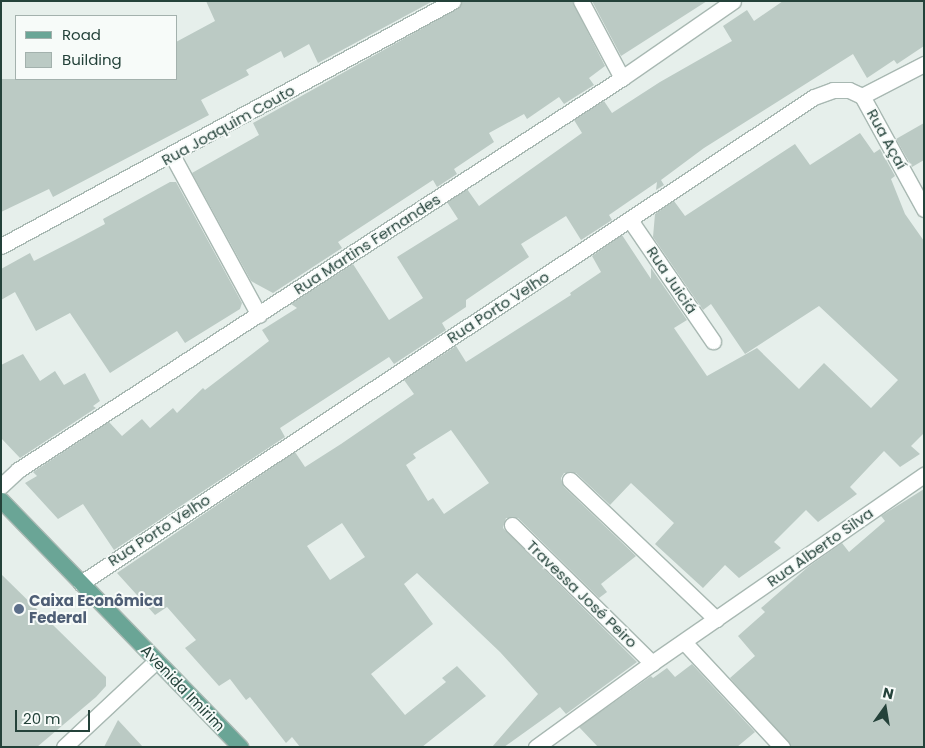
<!DOCTYPE html>
<meta charset="utf-8">
<style>
body{margin:0}
#map{position:relative;width:925px;height:748px;overflow:hidden;background:#e6efeb;font-family:Poppins,sans-serif}
div>[style]{position:absolute}
[style*='--x']{left:calc(var(--x)*1px);top:calc(var(--y)*1px);width:calc(var(--w)*1px);rotate:calc(var(--a)*1deg)}
.building>*{inset:0;background:#bbcac4}
.roads{filter:drop-shadow(1px 0 #a8b8b2) drop-shadow(-1px 0 #a8b8b2) drop-shadow(0 1px #a8b8b2) drop-shadow(0 -1px #a8b8b2)}
.minor>*{height:15px;margin:-7.5px;padding:0 7.5px;transform-origin:7.5px;border-radius:7.5px;background:#fff}
.major>*{height:15px;margin:-7.5px;padding:0 7.5px;transform-origin:7.5px;border-radius:7.5px;background:#6aa596}
.dots>*{width:14px;height:14px;translate:-50% -50%;box-sizing:border-box;border:2px solid #f7fbf9;border-radius:50%}
span{translate:-50% -50%;white-space:nowrap;text-align:center;line-height:1.15;-webkit-text-stroke:4px #f7fbf9;paint-order:stroke}
.street-label{font-size:15px;color:#24423a}
.service-label{font-size:15px;color:#4e5e75;font-weight:700}
.left{translate:0 -50%;text-align:left}
.frame{position:absolute;inset:0;border:2px solid #24423a;pointer-events:none}
.legend{position:absolute;left:15px;top:15px;width:162px;height:65px;box-sizing:border-box;background:#f7fbf9;border:1px solid #a3b1ad;margin:0;padding:6px 9px;list-style:none;font-size:15px;color:#24423a}
.legend li{display:flex;align-items:center;gap:10px;height:25px}
.legend b{width:25px;border:1px solid #a3b1ad}
.north{position:absolute;left:860px;top:683px;width:50px;height:50px;-webkit-text-stroke:4px #f7fbf9;paint-order:stroke;rotate:13deg;font-size:14px;font-weight:700;line-height:20px;text-align:center;color:#24423a}
.north::after{content:'';display:block;margin:auto;width:18px;height:22px;background:#24423a;clip-path:polygon(50% 0,100% 100%,50% 72%,0 100%)}
.scale{position:absolute;left:15px;top:710px;width:75px;height:22px;box-sizing:border-box;border:2px solid #24423a;border-top:0;padding-left:6px;font-size:15px;line-height:18px;white-space:nowrap;color:#24423a;-webkit-text-stroke:4px #f7fbf9;paint-order:stroke}
</style>
<div id="map">
<div class="building">
<div style="clip-path:polygon(206px 1px,433px 1px,318px 63px,309px 44px,284px 58px,281px 51px,246px 70px,249px 75px,201px 100px,209px 115px,53px 197px,49px 189px,1px 212px,1px 79px,176px 79px,176px 42px,215px 21px)"></div>
<div style="clip-path:polygon(462px 1px,572px 1px,605px 66px,589px 78px,594px 85px,564px 104px,559px 97px,527px 119px,524px 114px,489px 133px,494px 142px,454px 169px,457px 174px,437px 187px,433px 180px,338px 242px,342px 248px,273px 293px,251px 281px,192px 173px,259px 135px,253px 123px,457px 9px)"></div>
<div style="clip-path:polygon(592px 1px,707px 1px,621px 56px)"></div>
<div style="clip-path:polygon(783px 1px,924px 1px,924px 46px,897px 64px,894px 60px,867px 78px,853px 54px,704px 148px,661px 180px,664px 185px,656px 190px,657px 182px,609px 215px,612px 220px,581px 240px,566px 216px,521px 244px,529px 257px,466px 300px,466px 307px,442px 323px,446px 330px,394px 364px,389px 357px,323px 400px,280px 428px,285px 437px,114px 550px,83px 504px,58px 519px,25px 483px,37px 476px,33px 472px,109px 422px,122px 436px,142px 419px,150px 428px,173px 408px,177px 413px,203px 388px,205px 390px,269px 341px,262px 330px,297px 308px,291px 304px,353px 264px,389px 320px,423px 298px,397px 257px,458px 219px,447px 202px,467px 189px,479px 206px,582px 133px,574px 120px,604px 101px,612px 113px,660px 82px,732px 41px,723px 26px,747px 10px,754px 21px)"></div>
<div style="clip-path:polygon(924px 123px,924px 160px,912px 167px,896px 139px)"></div>
<div style="clip-path:polygon(evenodd,860px 133px,874px 153px,880px 149px,895px 176px,891px 179px,905px 214px,924px 241px,924px 433px,911px 446px,920px 454px,900px 467px,884px 451px,850px 487px,857px 494px,818px 522px,806px 510px,774px 542px,781px 548px,739px 578px,725px 565px,703px 588px,655px 544px,674px 523px,631px 483px,610px 505px,576px 473px,564px 473px,561px 478px,564px 487px,636px 556px,601px 584px,607px 592px,599px 598px,518px 518px,506px 518px,503px 528px,637px 662px,566px 714px,560px 707px,504px 747px,492px 747px,538px 694px,500px 652px,417px 573px,404px 584px,433px 624px,371px 674px,405px 715px,446px 682px,442px 678px,457px 666px,486px 696px,422px 747px,300px 747px,292px 737px,286px 743px,250px 697px,246px 700px,230px 679px,219px 686px,185px 648px,196px 640px,167px 607px,155px 615px,117px 573px,295px 452px,305px 467px,341px 444px,414px 394px,404px 380px,456px 346px,466px 362px,571px 295px,570px 293px,601px 272px,592px 256px,622px 235px,651px 279px,651px 268px,687px 320px,674px 328px,707px 376px,757px 348px,799px 389px,824px 363px,871px 408px,898px 380px,819px 306px,745px 354px,711px 304px,703px 310px,653px 237px,655px 214px,674px 201px,685px 216px,795px 144px,810px 165px,860px 133px,451px 430px,489px 483px,444px 514px,433px 498px,428px 501px,406px 465px,416px 458px,413px 454px,451px 430px,860px 133px,342px 523px,365px 557px,330px 580px,307px 546px,342px 523px)"></div>
<div style="clip-path:polygon(170px 182px,176px 182px,242px 303px,240px 309px,185px 343px,177px 331px,110px 373px,70px 313px,36px 331px,15px 292px,1px 300px,1px 269px,30px 253px,34px 261px,75px 240px,105px 224px,103px 219px)"></div>
<div style="clip-path:polygon(23px 354px,40px 381px,55px 371px,64px 385px,85px 373px,100px 401px,93px 406px,96px 408px,20px 458px,1px 438px,1px 365px)"></div>
<div style="clip-path:polygon(924px 489px,924px 747px,791px 747px,730px 678px,755px 656px,738px 636px,765px 612px,761px 608px,808px 567px,842px 543px,849px 552px,885px 521px,881px 516px)"></div>
<div style="clip-path:polygon(1px 574px,106px 677px,106px 686px,96px 697px,37px 747px,1px 747px)"></div>
<div style="clip-path:polygon(692px 664px,755px 732px,737px 747px,598px 747px,579px 727px,651px 676px,653px 678px,667px 668px,675px 677px)"></div>
<div style="clip-path:polygon(118px 720px,143px 747px,104px 747px)"></div>
</div>
<div class="roads">
<div class="minor">
<div style="--x:581;--y:1;--w:87;--a:62"></div>
<div style="--x:862;--y:96;--w:129;--a:61.2"></div>
<div style="--x:172;--y:155;--w:182;--a:61.5"></div>
<div style="--x:630;--y:220;--w:147;--a:55.6"></div>
<div style="--x:1;--y:246;--w:514;--a:-28.46"></div>
<div style="--x:570;--y:480;--w:202;--a:43.6"></div>
<div style="--x:1;--y:486;--w:23;--a:-43"></div>
<div style="--x:18;--y:470;--w:720;--a:-32.98"></div>
<div style="--x:622;--y:78;--w:135;--a:-34.7"></div>
<div style="--x:512;--y:525;--w:197;--a:44.6"></div>
<div style="--x:81;--y:583;--w:879;--a:-33.55"></div>
<div style="--x:814;--y:97;--w:20;--a:-20"></div>
<div style="--x:833;--y:90;--w:16;--a:0"></div>
<div style="--x:849;--y:90;--w:14;--a:25"></div>
<div style="--x:862;--y:96;--w:70;--a:-27.3"></div>
<div style="--x:684;--y:642;--w:144;--a:47"></div>
<div style="--x:64;--y:747;--w:126;--a:-43.1"></div>
<div style="--x:536;--y:747;--w:143;--a:-35.9"></div>
<div style="--x:652;--y:663;--w:331;--a:-34.7"></div>
</div>
<div class="major">
<div style="--x:1;--y:500;--w:344;--a:45.9"></div>
</div>
</div>
<div class="dots">
<div style="left:19px;top:609px;background:#5c6f8a"></div>
</div>
<div class="street-label">
<span style="left:228px;top:125px;rotate:-29deg">Rua Joaquim Couto</span>
<span style="left:887px;top:139px;rotate:61deg">Rua Açaí</span>
<span style="left:367px;top:244px;rotate:-33deg">Rua Martins Fernandes</span>
<span style="left:672px;top:280px;rotate:56deg">Rua Juiciá</span>
<span style="left:498px;top:307px;rotate:-33deg">Rua Porto Velho</span>
<span style="left:159px;top:530px;rotate:-33deg">Rua Porto Velho</span>
<span style="left:820px;top:547px;rotate:-35deg">Rua Alberto Silva</span>
<span style="left:582px;top:594px;rotate:44deg">Travessa José Peiro</span>
<span style="left:183px;top:688px;rotate:46deg">Avenida Imirim</span>
</div>
<div class="service-label">
<span class="left" style="left:29px;top:609px">Caixa Econômica<br>Federal</span>
</div>
<div class="frame"></div>
<ul class="legend">
<li><b style="height:6px;background:#6aa596"></b>Road</li>
<li><b style="height:14px;background:#bbcac4"></b>Building</li>
</ul>
<div class="north">N</div>
<div class="scale">20 m</div>
</div>
